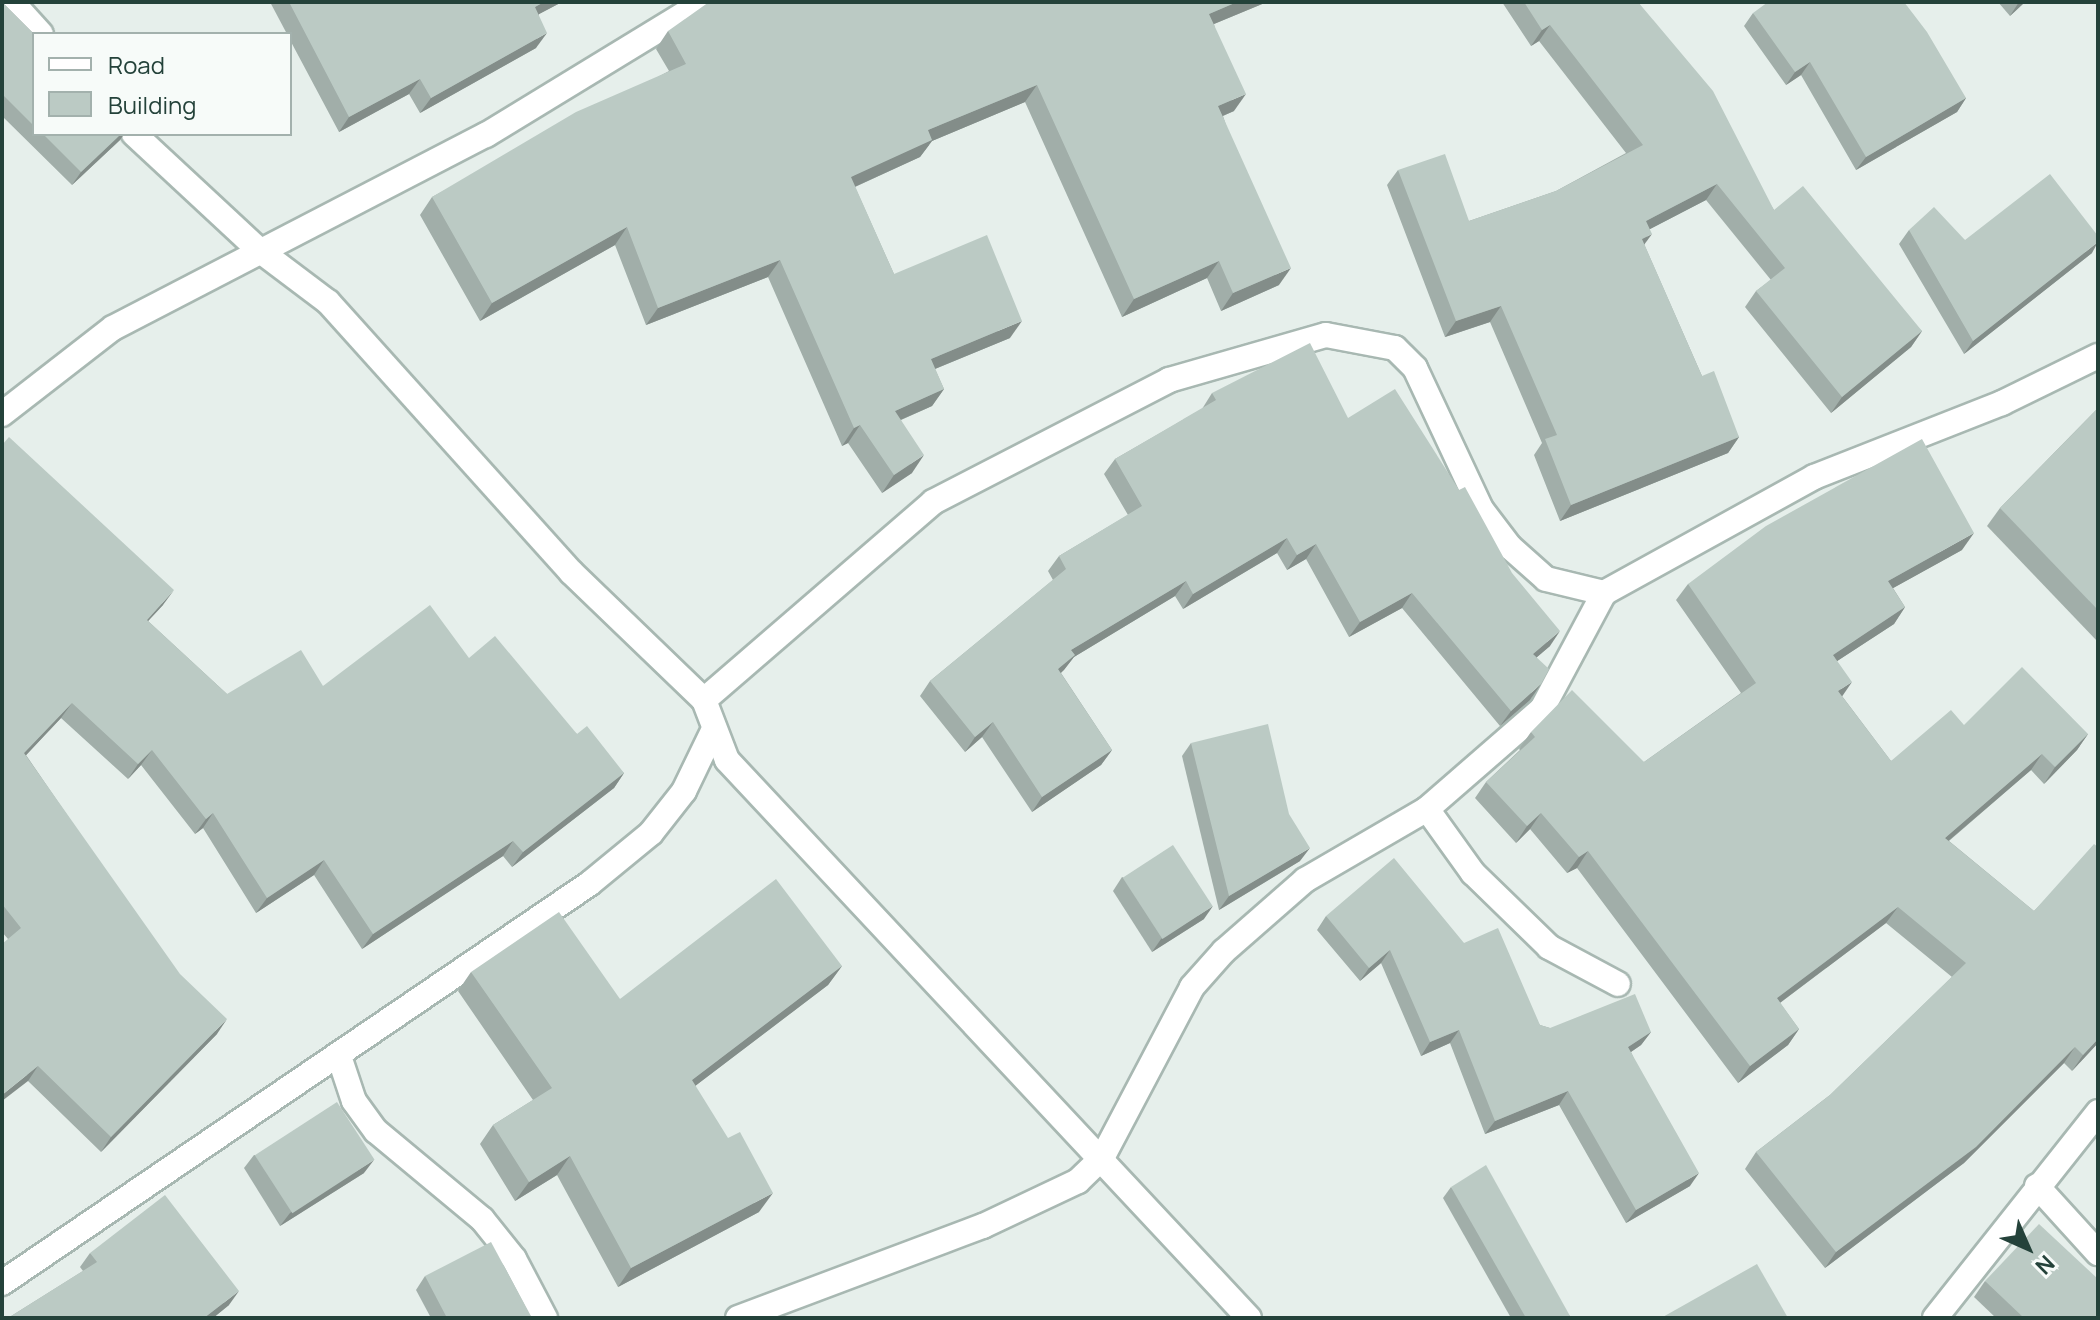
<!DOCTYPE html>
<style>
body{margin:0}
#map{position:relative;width:2100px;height:1320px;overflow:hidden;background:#e6efeb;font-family:Manrope,sans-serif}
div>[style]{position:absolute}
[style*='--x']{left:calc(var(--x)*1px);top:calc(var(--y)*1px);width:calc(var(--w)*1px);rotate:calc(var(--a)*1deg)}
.roads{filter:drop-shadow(2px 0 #a8b8b2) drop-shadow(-2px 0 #a8b8b2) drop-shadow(0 2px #a8b8b2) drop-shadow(0 -2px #a8b8b2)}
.street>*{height:24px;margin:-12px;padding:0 12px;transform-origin:12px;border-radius:12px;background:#fff}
.wall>*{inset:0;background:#a1aea9}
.shaded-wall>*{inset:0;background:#838d89}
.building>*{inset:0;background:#bbcac4;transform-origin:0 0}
span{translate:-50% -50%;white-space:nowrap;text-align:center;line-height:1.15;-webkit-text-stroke:7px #f7fbf9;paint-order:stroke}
.frame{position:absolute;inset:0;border:4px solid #24423a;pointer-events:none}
.legend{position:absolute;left:32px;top:32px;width:260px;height:104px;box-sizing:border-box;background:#f7fbf9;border:2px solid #a3b1ad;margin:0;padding:10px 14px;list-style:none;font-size:24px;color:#24423a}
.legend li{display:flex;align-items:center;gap:16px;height:40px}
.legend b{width:40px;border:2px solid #a3b1ad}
.north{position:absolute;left:1988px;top:1208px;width:80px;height:80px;-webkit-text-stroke:6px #f7fbf9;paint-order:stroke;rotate:135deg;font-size:22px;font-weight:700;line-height:32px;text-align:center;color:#24423a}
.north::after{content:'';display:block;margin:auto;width:28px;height:36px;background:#24423a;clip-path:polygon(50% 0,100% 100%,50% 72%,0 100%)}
</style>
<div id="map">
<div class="roads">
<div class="street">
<div style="--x:12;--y:2;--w:43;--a:47.8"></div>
<div style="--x:134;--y:134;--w:171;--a:42.9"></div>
<div style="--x:259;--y:250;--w:86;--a:37"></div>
<div style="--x:328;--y:302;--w:363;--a:48"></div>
<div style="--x:571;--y:572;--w:185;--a:43.9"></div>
<div style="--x:704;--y:700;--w:64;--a:69"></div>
<div style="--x:727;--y:760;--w:764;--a:46.91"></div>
<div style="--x:2;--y:414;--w:140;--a:-37.8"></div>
<div style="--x:113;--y:328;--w:420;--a:-27.4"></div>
<div style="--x:486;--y:135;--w:255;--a:-31.4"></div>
<div style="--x:704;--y:700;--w:303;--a:-40.8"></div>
<div style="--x:933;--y:502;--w:266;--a:-27.3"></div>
<div style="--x:1169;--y:380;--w:163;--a:-16"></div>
<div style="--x:1326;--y:335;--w:70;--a:10.7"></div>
<div style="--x:1395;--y:348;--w:28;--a:45"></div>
<div style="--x:1415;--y:368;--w:156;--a:64.9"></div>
<div style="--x:1481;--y:509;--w:48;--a:52.7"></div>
<div style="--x:1510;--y:547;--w:48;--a:41.6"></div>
<div style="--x:1546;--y:579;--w:60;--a:13.6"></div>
<div style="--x:1427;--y:809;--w:79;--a:54.3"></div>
<div style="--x:1473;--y:873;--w:106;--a:44.2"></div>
<div style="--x:1549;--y:947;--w:78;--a:28.2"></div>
<div style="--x:340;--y:1059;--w:44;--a:71.6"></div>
<div style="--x:354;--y:1101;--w:37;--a:54"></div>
<div style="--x:376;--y:1131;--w:138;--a:39.7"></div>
<div style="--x:482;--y:1219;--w:51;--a:51.3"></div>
<div style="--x:514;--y:1259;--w:67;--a:62.3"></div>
<div style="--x:2037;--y:1186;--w:91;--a:47.7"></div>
<div style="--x:2;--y:1283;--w:710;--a:-34.21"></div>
<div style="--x:589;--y:884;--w:80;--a:-39.4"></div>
<div style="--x:651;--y:833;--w:53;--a:-51.8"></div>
<div style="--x:684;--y:791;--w:64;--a:-64.2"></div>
<div style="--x:738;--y:1318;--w:262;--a:-20.6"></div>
<div style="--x:983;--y:1226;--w:105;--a:-25.3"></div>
<div style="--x:1078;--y:1181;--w:33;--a:-44"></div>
<div style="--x:1102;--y:1158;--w:193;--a:-62.2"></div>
<div style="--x:1192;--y:987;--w:48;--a:-48.4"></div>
<div style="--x:1224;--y:951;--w:108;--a:-41.2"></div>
<div style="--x:1305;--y:880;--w:141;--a:-30.2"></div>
<div style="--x:1427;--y:809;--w:152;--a:-41"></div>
<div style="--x:1542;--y:709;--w:132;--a:-61.9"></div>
<div style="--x:1604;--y:593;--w:240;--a:-28.9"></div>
<div style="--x:1814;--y:477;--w:202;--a:-21.5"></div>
<div style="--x:2002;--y:403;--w:107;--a:-26.1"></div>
<div style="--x:1935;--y:1318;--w:263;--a:-51.6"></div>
</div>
</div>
<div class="wall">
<div style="clip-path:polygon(2px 2px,34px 34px,34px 134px,124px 134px,120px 140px,72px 185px,2px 116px)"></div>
<div style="clip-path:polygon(270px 2px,350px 2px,350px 3px,352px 2px,562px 2px,539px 14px,536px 48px,420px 113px,409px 94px,339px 132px,290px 40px,290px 34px,287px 34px)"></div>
<div style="clip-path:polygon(1267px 2px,1214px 24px,1234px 111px,1223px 116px,1279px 285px,1221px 311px,1207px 278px,1122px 317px,1025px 102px,932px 141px,920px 157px,855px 187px,894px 274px,1010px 338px,935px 369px,944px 389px,932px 406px,901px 420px,912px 473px,882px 493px,848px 443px,842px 446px,768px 277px,646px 325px,615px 245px,480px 321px,420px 215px,432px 197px,669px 71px,656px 49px,668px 31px)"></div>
<div style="clip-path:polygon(1502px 2px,1638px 2px,1774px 210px,1922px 331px,1911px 347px,1831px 413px,1745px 307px,1756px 291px,1771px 280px,1706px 200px,1650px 229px,1644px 244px,1702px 376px,1739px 437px,1728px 453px,1560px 521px,1534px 455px,1542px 443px,1490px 322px,1445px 337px,1387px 185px,1398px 170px,1469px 221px,1556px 191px,1626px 153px,1539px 41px,1531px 46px)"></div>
<div style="clip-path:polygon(1998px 2px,2025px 2px,2010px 16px)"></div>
<div style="clip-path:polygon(1753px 13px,1966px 98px,1957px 112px,1856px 170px,1801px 75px,1786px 85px,1744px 26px)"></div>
<div style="clip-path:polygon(1909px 230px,1965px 240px,2092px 253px,1964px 354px,1899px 244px)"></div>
<div style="clip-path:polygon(1212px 393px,1348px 418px,1550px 646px,1537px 657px,1530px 700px,1500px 726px,1402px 608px,1349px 637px,1306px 559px,1287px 570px,1277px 553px,1183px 609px,1175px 596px,1074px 657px,1061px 673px,1112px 750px,1101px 765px,1032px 812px,982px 737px,965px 752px,920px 696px,930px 681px,1053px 580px,1048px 571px,1059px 556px,1128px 515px,1104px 474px,1115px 459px,1202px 409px)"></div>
<div style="clip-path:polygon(2098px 408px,2098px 642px,1987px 526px,2000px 508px)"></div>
<div style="clip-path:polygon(2px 445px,163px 605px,148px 621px,227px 694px,323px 686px,469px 658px,577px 734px,624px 773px,614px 788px,512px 867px,503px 856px,362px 949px,314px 875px,256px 913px,203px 828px,195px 834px,141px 765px,128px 779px,61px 718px,26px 755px,217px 1034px,101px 1152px,28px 1081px,8px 939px,2px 932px)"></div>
<div style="clip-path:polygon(1962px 550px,1893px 588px,1905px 607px,1894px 624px,1837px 661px,1842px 696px,1891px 761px,1964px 725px,2088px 734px,2077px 750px,2044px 784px,2031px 770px,1949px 841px,2034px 911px,2098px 847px,2098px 1043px,2072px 1071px,2064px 1063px,1964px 1163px,1825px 1268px,1745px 1169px,1756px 1152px,1830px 1095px,1952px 977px,1886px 923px,1780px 1003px,1799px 1029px,1788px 1045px,1738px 1083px,1577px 868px,1567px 873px,1530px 829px,1516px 843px,1475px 798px,1486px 782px,1520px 750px,1519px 749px,1531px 732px,1644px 762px,1741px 693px,1676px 600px,1688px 584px)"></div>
<div style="clip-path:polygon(1191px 743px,1300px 861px,1219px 910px,1182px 756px)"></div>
<div style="clip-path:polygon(1122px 877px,1204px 919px,1152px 952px,1113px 891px)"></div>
<div style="clip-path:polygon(1326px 916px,1464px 943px,1540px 1025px,1550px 1028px,1651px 1032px,1641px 1045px,1631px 1052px,1690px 1186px,1626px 1223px,1559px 1105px,1485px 1134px,1450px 1043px,1421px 1056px,1381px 963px,1360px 981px,1317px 930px)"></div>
<div style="clip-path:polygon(842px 966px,828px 985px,695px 1086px,759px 1212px,618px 1287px,557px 1175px,515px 1201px,480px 1144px,493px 1125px,533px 1100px,458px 991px,471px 972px,620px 999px)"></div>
<div style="clip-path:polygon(254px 1155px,364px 1173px,280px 1226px,244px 1168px)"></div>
<div style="clip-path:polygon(1451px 1187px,1570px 1316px,1569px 1318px,1511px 1318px,1443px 1198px)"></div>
<div style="clip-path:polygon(90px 1253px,229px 1305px,213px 1318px,8px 1318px,83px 1271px,80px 1267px)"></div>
<div style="clip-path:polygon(425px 1276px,532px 1318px,431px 1318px,416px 1290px)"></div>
<div style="clip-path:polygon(1985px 1281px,2098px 1318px,1996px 1318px,1974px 1297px)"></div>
</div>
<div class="shaded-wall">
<div style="clip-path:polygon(544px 2px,562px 2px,524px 22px,535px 7px)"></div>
<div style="clip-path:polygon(1237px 2px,1267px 2px,1197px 31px,1209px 14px)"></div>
<div style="clip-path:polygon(2019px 2px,2025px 2px,2010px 16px)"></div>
<div style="clip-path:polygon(1550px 25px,1539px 41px,1531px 46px,1542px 30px)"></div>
<div style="clip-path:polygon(547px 33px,536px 48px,420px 113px,431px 98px)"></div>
<div style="clip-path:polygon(1810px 62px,1801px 75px,1786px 85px,1795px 72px)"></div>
<div style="clip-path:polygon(420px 79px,409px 94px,339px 132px,349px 117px)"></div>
<div style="clip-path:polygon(1037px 85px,1025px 102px,932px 141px,920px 157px,839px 194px,851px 177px,928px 130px)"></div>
<div style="clip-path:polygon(1246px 94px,1234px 111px,1206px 123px,1218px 106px)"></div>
<div style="clip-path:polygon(1966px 98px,1957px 112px,1856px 170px,1866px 157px)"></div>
<div style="clip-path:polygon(121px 134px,124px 134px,120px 140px,72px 185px,81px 172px)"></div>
<div style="clip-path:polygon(1717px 184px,1706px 200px,1635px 237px,1646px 221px)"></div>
<div style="clip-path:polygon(627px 227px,615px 245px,480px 321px,492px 303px)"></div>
<div style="clip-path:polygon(1652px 234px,1641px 249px,1642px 239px)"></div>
<div style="clip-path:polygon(2098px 242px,2092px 253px,1964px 354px,1973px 341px)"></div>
<div style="clip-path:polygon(780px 260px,768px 277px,646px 325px,658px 308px)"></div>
<div style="clip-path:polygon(1219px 261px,1207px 278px,1122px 317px,1134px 299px)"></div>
<div style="clip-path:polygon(1291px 268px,1279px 285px,1221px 311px,1233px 293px)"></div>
<div style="clip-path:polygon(1501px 306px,1490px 322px,1445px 337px,1456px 321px)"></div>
<div style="clip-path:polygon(1022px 321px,1010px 338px,918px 376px,931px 359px)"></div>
<div style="clip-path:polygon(1922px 331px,1911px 347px,1831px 413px,1842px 397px)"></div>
<div style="clip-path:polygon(944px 389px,932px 406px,882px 428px,895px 411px)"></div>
<div style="clip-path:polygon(860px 425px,848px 443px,842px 446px,854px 428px)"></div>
<div style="clip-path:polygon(1739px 437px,1728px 453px,1560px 521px,1571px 505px)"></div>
<div style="clip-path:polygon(924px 455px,912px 473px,882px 493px,894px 475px)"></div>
<div style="clip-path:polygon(1974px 533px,1962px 550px,1877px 597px,1888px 581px)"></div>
<div style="clip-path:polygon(1287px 538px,1277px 553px,1183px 609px,1193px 594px)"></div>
<div style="clip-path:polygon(1316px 544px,1306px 559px,1287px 570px,1297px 555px)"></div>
<div style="clip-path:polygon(1186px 581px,1175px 596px,1074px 657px,1064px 670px,1048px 684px,1071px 650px)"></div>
<div style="clip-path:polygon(174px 590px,163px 605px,136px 634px,147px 620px)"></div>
<div style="clip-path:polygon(1412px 593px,1402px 608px,1349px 637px,1360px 622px)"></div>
<div style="clip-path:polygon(1905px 607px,1894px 624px,1822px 671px,1833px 655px)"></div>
<div style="clip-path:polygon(1560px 631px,1550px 646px,1523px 669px,1533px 654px)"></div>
<div style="clip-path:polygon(1852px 682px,1841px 698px,1838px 691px)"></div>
<div style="clip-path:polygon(1541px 684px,1530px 700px,1500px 726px,1511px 711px)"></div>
<div style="clip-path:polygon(72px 703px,61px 718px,14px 768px,24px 753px)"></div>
<div style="clip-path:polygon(993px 722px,982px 737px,965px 752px,975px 737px)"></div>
<div style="clip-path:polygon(2088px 734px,2077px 750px,2044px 784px,2055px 767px)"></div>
<div style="clip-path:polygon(152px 750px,141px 765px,128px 779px,138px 764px)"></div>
<div style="clip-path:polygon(1112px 750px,1101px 765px,1032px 812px,1042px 797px)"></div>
<div style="clip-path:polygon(2042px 754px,2031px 770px,1933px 854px,1945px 838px)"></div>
<div style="clip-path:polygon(624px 773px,614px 788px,512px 867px,523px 852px)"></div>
<div style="clip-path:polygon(213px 813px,203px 828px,195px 834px,206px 819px)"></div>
<div style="clip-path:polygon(1541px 813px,1530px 829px,1516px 843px,1527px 826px)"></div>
<div style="clip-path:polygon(513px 841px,503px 856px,362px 949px,373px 934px)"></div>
<div style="clip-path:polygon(1310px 848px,1300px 861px,1219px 910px,1229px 896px)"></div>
<div style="clip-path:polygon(1588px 851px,1577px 868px,1567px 873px,1579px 857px)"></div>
<div style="clip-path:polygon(324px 860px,314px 875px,256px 913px,267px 898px)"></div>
<div style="clip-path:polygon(1213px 906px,1204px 919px,1152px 952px,1161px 939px)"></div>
<div style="clip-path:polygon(1898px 907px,1886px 923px,1765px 1014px,1777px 998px)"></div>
<div style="clip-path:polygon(1390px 950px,1381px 963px,1360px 981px,1369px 968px)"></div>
<div style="clip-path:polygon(842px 966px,828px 985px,678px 1099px,692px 1080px)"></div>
<div style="clip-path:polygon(227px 1019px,217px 1034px,101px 1152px,111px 1137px)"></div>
<div style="clip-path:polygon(1799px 1029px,1788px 1045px,1738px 1083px,1750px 1066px)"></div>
<div style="clip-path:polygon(1459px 1030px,1450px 1043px,1421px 1056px,1430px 1042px)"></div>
<div style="clip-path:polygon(1651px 1032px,1641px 1045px,1619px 1060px,1628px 1047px)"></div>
<div style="clip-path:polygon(2098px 1039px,2098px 1043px,2072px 1071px,2083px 1055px)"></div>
<div style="clip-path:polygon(2075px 1047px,2064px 1063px,1964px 1163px,1825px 1268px,1836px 1252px)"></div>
<div style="clip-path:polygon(38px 1066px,28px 1081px,2px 1101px,2px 1095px)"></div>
<div style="clip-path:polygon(1568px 1091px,1559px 1105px,1485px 1134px,1495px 1121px)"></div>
<div style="clip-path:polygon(570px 1156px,557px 1175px,515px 1201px,529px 1182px)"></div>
<div style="clip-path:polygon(374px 1160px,364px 1173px,280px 1226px,290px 1213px)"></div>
<div style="clip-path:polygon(1699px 1173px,1690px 1186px,1626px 1223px,1636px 1210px)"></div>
<div style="clip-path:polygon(773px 1193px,759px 1212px,618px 1287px,631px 1268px)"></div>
<div style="clip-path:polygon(239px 1291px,229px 1305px,213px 1318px,204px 1318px)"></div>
</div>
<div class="building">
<div style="clip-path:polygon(2px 2px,34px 34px,34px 126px,2px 94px)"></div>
<div style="clip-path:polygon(289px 2px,350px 2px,350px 3px,352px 2px,544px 2px,535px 7px,547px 33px,431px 98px,420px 79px,349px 117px)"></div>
<div style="clip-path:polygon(709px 2px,1237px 2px,1209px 14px,1246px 94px,1218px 106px,1291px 268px,1233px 293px,1219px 261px,1134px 299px,1037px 85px,928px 130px,932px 140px,851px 177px,894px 274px,987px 235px,1022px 321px,931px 359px,944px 389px,895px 411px,924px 455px,894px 475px,860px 425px,854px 428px,780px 260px,658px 308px,627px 227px,492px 303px,432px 197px,576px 112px,686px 64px,668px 31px)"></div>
<div style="clip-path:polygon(1524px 2px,1638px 2px,1713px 91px,1774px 210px,1803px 186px,1922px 331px,1842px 397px,1756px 291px,1785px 268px,1717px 184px,1646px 221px,1652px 234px,1642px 239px,1702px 376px,1714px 371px,1739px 437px,1571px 505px,1545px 439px,1557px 435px,1501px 306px,1456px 321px,1398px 170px,1445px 154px,1469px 221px,1556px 191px,1643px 145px,1550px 25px,1542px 30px)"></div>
<div style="clip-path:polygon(1768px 2px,1904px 2px,1927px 32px,1966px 98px,1866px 157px,1810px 62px,1795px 72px,1753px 13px)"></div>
<div style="clip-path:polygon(43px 134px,121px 134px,81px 172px)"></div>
<div style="clip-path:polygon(2050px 174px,2098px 236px,2098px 242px,1973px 341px,1909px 230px,1934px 207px,1965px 240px)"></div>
<div style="clip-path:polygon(1310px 343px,1348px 418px,1395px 389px,1459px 490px,1465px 487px,1512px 573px,1560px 631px,1533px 654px,1549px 669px,1541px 684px,1511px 711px,1412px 593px,1360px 622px,1316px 544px,1297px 555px,1287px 538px,1193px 594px,1186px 581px,1071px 650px,1075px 655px,1058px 669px,1112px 750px,1042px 797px,993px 722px,975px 737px,930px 681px,1066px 569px,1059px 556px,1142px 506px,1115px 459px,1216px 400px,1212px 393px)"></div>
<div style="clip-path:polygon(2098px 408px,2098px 610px,2000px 508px)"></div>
<div style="clip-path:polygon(9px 437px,174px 590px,147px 620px,227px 694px,301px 650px,323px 686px,430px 605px,469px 658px,495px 636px,577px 734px,587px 726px,624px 773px,523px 852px,513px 841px,373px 934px,324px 860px,267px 898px,213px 813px,206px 819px,152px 750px,138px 764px,72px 703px,24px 753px,180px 974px,227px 1019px,111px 1137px,38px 1066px,2px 1095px,2px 944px,21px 928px,2px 904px,2px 445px)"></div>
<div style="clip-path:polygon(1922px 439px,1974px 533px,1888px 581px,1905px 607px,1833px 655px,1852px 682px,1838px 691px,1891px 761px,1951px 710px,1964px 725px,2022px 667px,2088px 734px,2055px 767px,2042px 754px,1945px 838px,2034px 911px,2094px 844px,2098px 847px,2098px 1039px,2083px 1055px,2075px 1047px,1976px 1147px,1836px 1252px,1756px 1152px,1830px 1095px,1966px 963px,1898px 907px,1777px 998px,1799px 1029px,1750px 1066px,1588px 851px,1579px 857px,1541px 813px,1527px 826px,1486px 782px,1535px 737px,1531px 732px,1572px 690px,1644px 762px,1756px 683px,1688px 584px,1766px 526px)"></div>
<div style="clip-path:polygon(1268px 724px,1289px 814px,1310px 848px,1229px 896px,1191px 743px)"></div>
<div style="left:1173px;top:845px;width:73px;height:60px;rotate:57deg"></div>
<div style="clip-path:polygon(1394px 858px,1464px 943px,1498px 928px,1540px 1025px,1550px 1028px,1635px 994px,1651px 1032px,1628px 1047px,1699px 1173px,1636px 1210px,1568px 1091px,1495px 1121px,1459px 1030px,1430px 1042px,1390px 950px,1369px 968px,1326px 916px)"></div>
<div style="clip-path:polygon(776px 879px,842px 966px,692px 1080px,728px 1138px,740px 1132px,773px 1193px,631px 1268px,570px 1156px,529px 1182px,493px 1125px,552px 1088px,471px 972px,559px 912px,620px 999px)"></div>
<div style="left:337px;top:1102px;width:69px;height:98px;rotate:57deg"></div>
<div style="clip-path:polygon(1486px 1165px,1570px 1316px,1566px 1318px,1526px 1318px,1451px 1187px)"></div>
<div style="clip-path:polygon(165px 1195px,239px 1291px,204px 1318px,8px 1318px,97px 1262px,90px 1253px)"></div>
<div style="clip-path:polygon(2039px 1224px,2098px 1279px,2098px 1318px,2024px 1318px,1985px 1281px)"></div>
<div style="clip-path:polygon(491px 1242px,532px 1318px,447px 1318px,425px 1276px)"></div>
<div style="clip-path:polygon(1757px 1264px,1788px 1318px,1661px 1318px)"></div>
</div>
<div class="frame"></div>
<ul class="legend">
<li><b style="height:10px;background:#fff"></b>Road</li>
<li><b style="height:22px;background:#bbcac4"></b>Building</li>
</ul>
<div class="north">N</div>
</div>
